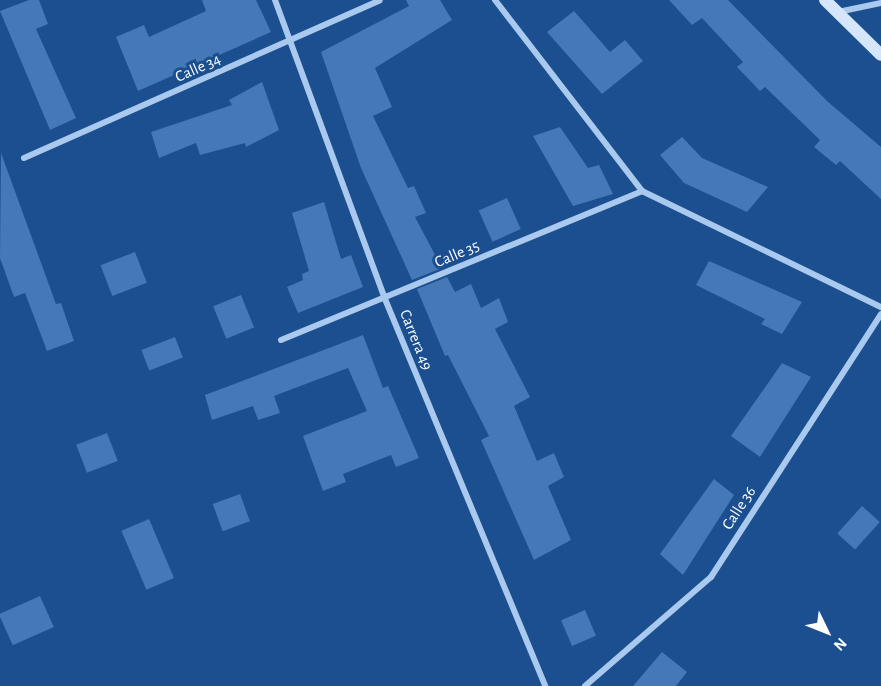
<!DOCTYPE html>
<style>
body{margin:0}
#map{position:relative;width:881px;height:686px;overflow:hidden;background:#1b4f8f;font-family:"Alegreya Sans",sans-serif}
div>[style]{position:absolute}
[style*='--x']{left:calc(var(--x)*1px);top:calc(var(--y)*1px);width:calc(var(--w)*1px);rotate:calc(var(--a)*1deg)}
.building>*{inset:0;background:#4478b7;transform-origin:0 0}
.minor>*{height:6px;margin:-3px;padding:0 3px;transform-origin:3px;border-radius:3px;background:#a9c9ee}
.secondary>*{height:12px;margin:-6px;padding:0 6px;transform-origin:6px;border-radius:6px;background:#d6e6fa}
span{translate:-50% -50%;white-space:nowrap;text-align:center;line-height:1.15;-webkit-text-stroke:6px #1b4f8f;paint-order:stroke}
.street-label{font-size:16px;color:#fff}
.north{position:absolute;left:797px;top:602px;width:60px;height:60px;-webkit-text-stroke:4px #1b4f8f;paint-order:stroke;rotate:133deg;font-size:16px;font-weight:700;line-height:24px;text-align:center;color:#fff}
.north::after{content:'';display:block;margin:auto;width:21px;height:27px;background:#fff;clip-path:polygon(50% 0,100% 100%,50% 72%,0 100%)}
</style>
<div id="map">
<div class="building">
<div style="clip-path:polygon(29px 0,39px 0,48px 24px,36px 29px,76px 118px,50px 130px,0 11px)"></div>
<div style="clip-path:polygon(202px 0,256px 0,271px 32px,138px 91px,116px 37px,144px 25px,149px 37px,206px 11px)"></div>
<div style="clip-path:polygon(406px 0,440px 0,452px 20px,375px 68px,392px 107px,373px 116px,408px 188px,414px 186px,426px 213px,415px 217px,442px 268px,412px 280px,361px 168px,321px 52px,409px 6px)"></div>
<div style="clip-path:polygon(669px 0,728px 0,827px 101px,881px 147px,881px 199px,840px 161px,836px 165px,814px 147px,820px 140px,765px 87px,760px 91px,737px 67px,743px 62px,702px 18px,692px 25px)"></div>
<div style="clip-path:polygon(574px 11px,610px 52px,625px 40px,643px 61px,602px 94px,547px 32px)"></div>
<div style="clip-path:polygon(262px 82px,279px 130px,246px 147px,245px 143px,200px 155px,196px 143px,159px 158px,151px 132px,232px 105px,229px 100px)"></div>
<div style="clip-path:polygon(560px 127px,588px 168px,599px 165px,613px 194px,573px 206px,533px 136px)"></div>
<div style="clip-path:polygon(682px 137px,702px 158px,768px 187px,747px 212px,684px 183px,660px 155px)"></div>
<div style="clip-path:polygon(1px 153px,56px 304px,61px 303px,74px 341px,47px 351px,25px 293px,14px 297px,0 258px)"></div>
<div style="left:507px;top:198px;width:34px;height:31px;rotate:66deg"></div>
<div style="clip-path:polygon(324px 202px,341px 259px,351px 255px,363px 287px,298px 313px,287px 287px,303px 280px,302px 274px,309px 271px,292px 213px)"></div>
<div style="left:135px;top:252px;width:33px;height:37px;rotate:69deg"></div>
<div style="clip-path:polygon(709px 261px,802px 302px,782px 334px,761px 324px,765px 319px,696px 285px)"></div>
<div style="clip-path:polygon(447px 277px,455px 292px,471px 284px,481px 308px,499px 298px,508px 322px,495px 329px,530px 397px,514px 406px,537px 461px,554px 453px,564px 477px,548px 486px,571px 540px,534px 560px,481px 440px,489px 436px,448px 355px,445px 356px,417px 289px)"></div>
<div style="left:241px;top:295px;width:35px;height:30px;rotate:68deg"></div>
<div style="clip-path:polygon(363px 335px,383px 388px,388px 386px,419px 458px,396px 467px,391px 455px,343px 474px,346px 482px,323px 491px,303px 436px,367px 411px,348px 368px,274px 396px,280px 413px,258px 420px,253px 406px,212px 420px,205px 395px)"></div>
<div style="left:175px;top:337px;width:22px;height:36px;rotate:69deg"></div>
<div style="clip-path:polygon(782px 363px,811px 377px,760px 457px,731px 436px)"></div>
<div style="left:107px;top:433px;width:30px;height:33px;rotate:69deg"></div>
<div style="clip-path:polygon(714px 479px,734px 495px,683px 575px,660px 554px)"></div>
<div style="left:240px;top:494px;width:29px;height:29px;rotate:70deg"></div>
<div style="left:862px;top:506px;width:24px;height:37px;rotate:42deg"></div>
<div style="left:149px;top:519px;width:64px;height:30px;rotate:67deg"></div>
<div style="left:40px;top:596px;width:34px;height:45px;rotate:66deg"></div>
<div style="left:585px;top:610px;width:28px;height:26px;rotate:67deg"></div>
<div style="clip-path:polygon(662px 652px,687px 672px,676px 686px,633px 686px)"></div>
</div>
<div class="minor">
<div style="--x:275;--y:0;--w:319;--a:69.8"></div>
<div style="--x:385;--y:299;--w:419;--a:67.5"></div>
<div style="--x:495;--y:0;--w:241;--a:52.4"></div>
<div style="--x:642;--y:191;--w:266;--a:25.9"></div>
<div style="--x:838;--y:12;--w:44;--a:-11.8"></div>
<div style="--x:24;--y:158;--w:389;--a:-23.9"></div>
<div style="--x:281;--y:340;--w:391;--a:-22.4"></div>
<div style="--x:585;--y:686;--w:167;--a:-40.9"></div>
<div style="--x:711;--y:577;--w:313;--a:-57.1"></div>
</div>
<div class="secondary">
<div style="--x:825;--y:0;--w:78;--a:44.5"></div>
</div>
<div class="street-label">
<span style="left:198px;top:68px;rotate:-24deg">Calle 34</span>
<span style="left:457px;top:254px;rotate:-23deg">Calle 35</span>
<span style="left:416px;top:340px;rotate:68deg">Carrera 49</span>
<span style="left:739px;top:508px;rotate:-57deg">Calle 36</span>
</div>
<div class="north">N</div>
</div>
